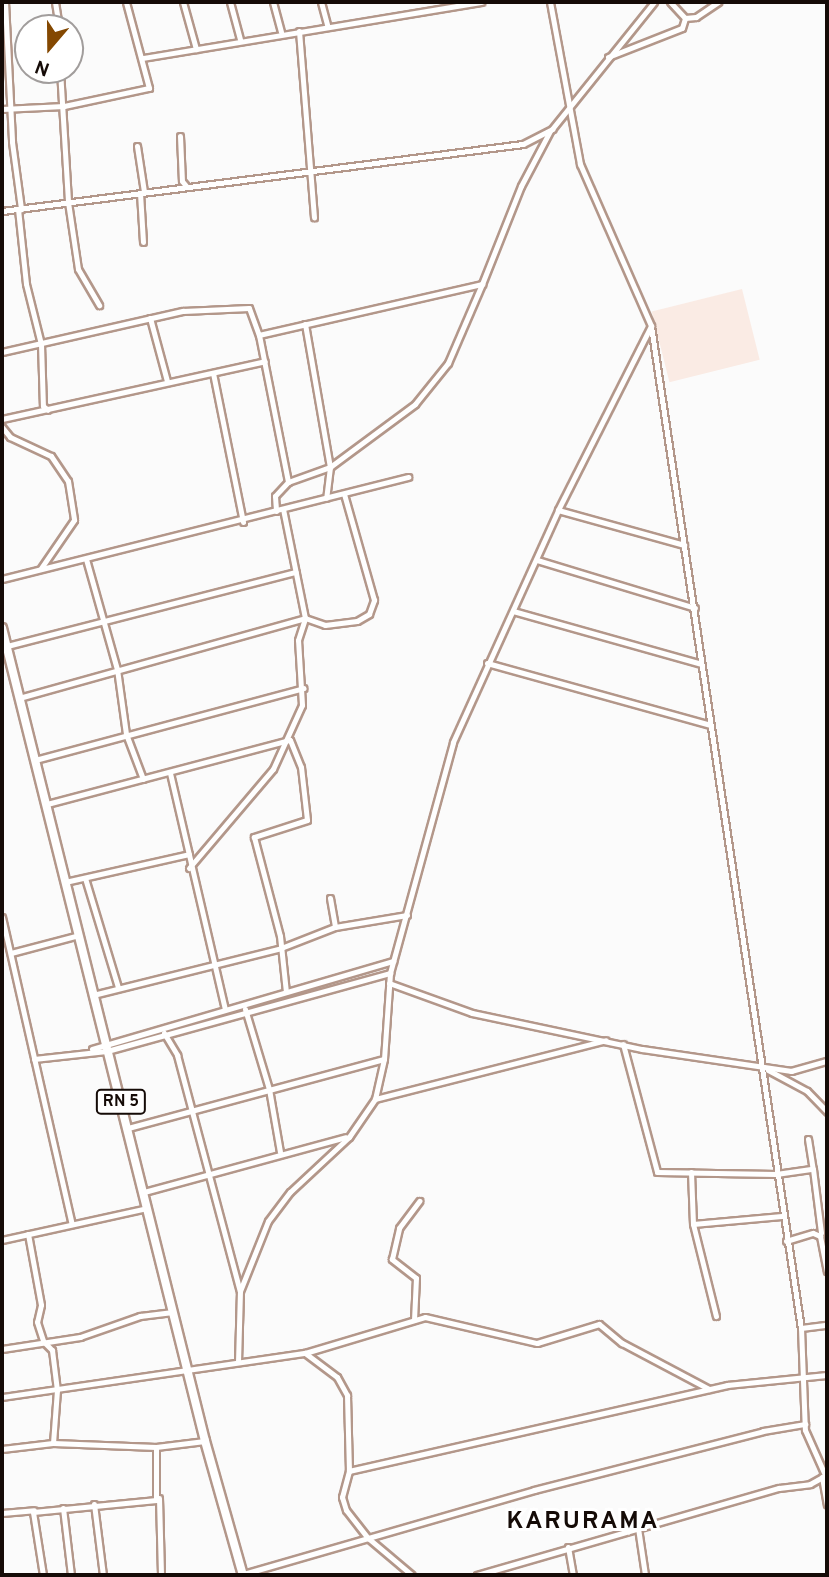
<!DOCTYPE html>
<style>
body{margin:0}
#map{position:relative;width:829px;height:1577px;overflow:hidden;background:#fbfbfb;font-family:Overpass,sans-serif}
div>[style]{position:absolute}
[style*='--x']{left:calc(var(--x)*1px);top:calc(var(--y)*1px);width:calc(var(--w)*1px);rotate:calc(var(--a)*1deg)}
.built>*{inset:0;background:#faebe4;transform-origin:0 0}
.roads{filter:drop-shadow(2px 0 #b3978a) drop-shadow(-2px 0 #b3978a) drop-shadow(0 2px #b3978a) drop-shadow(0 -2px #b3978a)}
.street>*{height:5px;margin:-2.5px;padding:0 2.5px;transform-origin:2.5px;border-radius:2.5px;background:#fff}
.primary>*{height:8px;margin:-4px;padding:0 4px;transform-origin:4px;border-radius:4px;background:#fff}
span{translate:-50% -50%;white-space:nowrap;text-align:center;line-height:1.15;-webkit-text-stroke:6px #fff;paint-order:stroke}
.shield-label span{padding:2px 5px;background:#fff;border:2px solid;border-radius:5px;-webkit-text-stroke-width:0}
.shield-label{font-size:16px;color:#150b07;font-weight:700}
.district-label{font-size:24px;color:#150b07;font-weight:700;letter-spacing:2px}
.frame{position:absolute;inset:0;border:4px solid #150b07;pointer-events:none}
.north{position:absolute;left:14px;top:14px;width:70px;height:70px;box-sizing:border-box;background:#fff;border:2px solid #a19d9c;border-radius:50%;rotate:200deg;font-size:19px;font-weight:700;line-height:28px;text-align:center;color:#150b07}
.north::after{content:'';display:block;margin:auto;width:24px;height:32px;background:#844801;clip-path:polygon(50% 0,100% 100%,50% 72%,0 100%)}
</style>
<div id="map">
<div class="built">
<div style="left:742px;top:289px;width:73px;height:93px;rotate:76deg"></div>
</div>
<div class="roads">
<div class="street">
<div style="--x:5;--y:2;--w:140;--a:87.1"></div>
<div style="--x:12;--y:142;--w:68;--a:82.3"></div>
<div style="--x:55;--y:2;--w:26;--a:81"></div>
<div style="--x:183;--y:2;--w:49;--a:74.5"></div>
<div style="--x:230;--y:2;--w:39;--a:75"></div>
<div style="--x:273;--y:2;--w:31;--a:75"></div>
<div style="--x:321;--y:2;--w:24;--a:75"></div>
<div style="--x:550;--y:2;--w:165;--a:79.5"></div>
<div style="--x:580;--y:164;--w:177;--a:66.3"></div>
<div style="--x:651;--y:326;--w:1013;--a:81.49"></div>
<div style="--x:801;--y:1328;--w:102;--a:87.8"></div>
<div style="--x:805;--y:1430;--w:49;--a:66"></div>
<div style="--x:685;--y:18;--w:11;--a:-5"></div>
<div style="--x:696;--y:17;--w:27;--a:-34"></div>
<div style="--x:299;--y:31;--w:187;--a:85.4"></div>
<div style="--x:608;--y:57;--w:79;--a:-21.4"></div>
<div style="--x:682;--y:28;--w:10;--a:-73"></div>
<div style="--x:685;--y:18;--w:22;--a:-133"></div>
<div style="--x:143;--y:58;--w:343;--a:-9.4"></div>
<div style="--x:60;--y:70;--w:132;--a:86.5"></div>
<div style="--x:68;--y:202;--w:68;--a:81.5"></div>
<div style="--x:78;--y:269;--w:42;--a:59.7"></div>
<div style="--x:2;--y:109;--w:62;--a:-2.8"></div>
<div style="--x:64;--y:106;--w:87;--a:-12"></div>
<div style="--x:149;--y:88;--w:89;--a:-105"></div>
<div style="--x:180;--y:136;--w:45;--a:87.5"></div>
<div style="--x:182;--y:181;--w:6;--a:51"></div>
<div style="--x:137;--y:146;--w:47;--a:81.3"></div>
<div style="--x:140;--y:193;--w:49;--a:86.5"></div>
<div style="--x:18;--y:209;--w:75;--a:83.9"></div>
<div style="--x:26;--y:284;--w:62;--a:76"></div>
<div style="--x:41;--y:344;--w:62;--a:88.2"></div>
<div style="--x:43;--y:406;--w:6;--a:39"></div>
<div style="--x:2;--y:211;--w:525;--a:-7.33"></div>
<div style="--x:523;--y:144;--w:33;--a:-27"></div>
<div style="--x:552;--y:129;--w:163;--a:-51.2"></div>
<div style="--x:150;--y:318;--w:65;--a:74.9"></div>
<div style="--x:305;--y:324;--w:145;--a:80.1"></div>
<div style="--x:330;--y:467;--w:31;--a:97"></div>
<div style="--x:259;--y:335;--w:229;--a:-12.9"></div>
<div style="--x:482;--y:284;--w:105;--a:-68.3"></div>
<div style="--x:521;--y:186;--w:62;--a:-62.2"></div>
<div style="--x:2;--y:352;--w:186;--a:-12.8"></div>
<div style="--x:183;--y:311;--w:66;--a:-2.6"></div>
<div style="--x:249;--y:308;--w:29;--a:70"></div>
<div style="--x:259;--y:335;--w:150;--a:78.8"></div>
<div style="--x:288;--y:482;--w:19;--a:133"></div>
<div style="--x:275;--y:496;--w:15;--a:86"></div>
<div style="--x:213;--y:373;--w:152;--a:78.6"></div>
<div style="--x:2;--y:419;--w:269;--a:-12.4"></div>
<div style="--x:2;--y:427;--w:13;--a:51"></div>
<div style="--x:10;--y:437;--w:45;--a:24.9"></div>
<div style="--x:51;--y:456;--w:30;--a:56"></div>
<div style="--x:68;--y:481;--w:39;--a:81"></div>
<div style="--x:74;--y:520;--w:58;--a:124.5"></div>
<div style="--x:288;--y:482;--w:45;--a:-19.7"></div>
<div style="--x:330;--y:467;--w:106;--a:-36.5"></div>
<div style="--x:415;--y:404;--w:53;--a:-51.2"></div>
<div style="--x:448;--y:363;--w:86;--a:-66.7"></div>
<div style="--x:558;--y:510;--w:131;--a:15.5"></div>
<div style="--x:86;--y:559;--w:114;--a:74.3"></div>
<div style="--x:117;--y:669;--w:66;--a:82.1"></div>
<div style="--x:126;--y:734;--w:48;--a:69.3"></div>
<div style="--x:537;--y:560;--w:165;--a:16.9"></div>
<div style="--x:2;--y:579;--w:419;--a:-14.1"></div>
<div style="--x:513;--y:611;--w:195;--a:15.7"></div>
<div style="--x:7;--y:646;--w:298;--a:-14.4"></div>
<div style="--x:487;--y:663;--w:231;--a:15.5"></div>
<div style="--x:19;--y:698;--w:297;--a:-15.6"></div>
<div style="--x:305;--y:618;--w:21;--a:19"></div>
<div style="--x:325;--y:625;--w:32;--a:-7"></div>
<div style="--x:357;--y:621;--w:14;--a:-30"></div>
<div style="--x:369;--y:614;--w:15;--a:-70"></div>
<div style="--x:374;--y:600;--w:110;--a:-105.8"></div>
<div style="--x:35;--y:760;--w:278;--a:-15"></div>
<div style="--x:170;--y:773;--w:242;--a:76.9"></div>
<div style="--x:47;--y:804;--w:251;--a:-14.8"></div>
<div style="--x:290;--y:740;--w:29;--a:68"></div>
<div style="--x:301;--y:767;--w:53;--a:83.5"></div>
<div style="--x:307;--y:820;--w:56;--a:162.2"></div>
<div style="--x:254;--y:837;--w:102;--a:75.3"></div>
<div style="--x:280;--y:936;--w:56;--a:83.9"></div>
<div style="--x:189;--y:868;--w:130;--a:-49.7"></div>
<div style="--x:273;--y:769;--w:70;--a:-65.6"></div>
<div style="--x:302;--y:705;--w:65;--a:-93.5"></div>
<div style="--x:298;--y:640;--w:23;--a:-72"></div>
<div style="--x:305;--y:618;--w:111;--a:-101.4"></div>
<div style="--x:85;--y:878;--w:114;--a:73.2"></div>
<div style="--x:65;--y:882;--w:127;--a:-12.7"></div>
<div style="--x:330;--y:898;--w:29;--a:80"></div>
<div style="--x:2;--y:917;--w:315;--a:77.2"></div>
<div style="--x:11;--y:953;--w:70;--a:-14.8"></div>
<div style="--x:389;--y:983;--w:88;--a:19.9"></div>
<div style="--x:472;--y:1013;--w:174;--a:12"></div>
<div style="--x:642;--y:1049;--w:151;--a:8.4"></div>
<div style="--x:791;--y:1071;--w:37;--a:-16"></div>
<div style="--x:93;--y:995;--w:194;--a:-14"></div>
<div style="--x:281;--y:948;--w:58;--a:-21.3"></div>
<div style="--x:335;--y:927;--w:73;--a:-9.5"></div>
<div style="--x:245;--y:1009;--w:84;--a:73.3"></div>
<div style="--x:269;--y:1089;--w:64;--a:80.1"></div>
<div style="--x:164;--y:1033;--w:26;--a:59"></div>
<div style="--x:177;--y:1055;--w:244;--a:75.1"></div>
<div style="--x:623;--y:1044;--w:132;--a:75.1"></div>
<div style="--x:657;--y:1172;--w:119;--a:1"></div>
<div style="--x:776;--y:1174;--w:37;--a:-8"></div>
<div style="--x:813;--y:1169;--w:64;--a:82.8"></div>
<div style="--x:92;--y:1049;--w:314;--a:-16.3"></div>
<div style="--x:34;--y:1059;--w:73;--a:-6.3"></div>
<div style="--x:107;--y:1051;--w:294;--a:-15.4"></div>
<div style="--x:768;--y:1070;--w:44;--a:28.3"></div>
<div style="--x:807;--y:1091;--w:29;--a:46"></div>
<div style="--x:375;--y:1099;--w:238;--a:-14.3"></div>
<div style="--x:128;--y:1128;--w:265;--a:-15.1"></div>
<div style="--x:808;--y:1139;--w:30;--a:81"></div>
<div style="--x:691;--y:1172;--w:52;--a:87.8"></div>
<div style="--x:693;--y:1224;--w:95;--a:76"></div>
<div style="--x:144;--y:1192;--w:209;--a:-15.2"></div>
<div style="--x:693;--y:1224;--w:89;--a:-5.1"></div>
<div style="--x:28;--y:1234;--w:72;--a:79.6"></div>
<div style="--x:41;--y:1305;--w:17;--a:103"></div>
<div style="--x:37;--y:1322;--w:20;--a:72"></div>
<div style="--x:43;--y:1341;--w:13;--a:45"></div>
<div style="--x:52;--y:1350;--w:40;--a:82.9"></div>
<div style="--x:57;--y:1390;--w:53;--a:94.3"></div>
<div style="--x:2;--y:1240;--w:148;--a:-12.4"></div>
<div style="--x:786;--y:1241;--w:28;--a:-17"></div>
<div style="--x:813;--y:1233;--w:8;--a:23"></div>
<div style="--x:820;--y:1236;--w:36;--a:79"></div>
<div style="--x:414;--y:1320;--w:42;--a:-87.3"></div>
<div style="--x:416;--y:1278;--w:31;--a:-142"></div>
<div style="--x:392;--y:1259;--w:32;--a:-77"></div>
<div style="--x:399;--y:1228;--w:34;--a:-53"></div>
<div style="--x:801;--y:1328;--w:26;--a:-7"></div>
<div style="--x:2;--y:1349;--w:79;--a:-8.7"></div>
<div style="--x:80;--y:1337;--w:64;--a:-19.3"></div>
<div style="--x:140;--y:1316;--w:33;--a:-7"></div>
<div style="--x:305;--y:1353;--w:40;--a:37"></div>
<div style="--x:337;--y:1377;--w:21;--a:61"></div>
<div style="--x:347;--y:1395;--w:76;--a:88.5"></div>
<div style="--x:349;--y:1471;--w:27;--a:105"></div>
<div style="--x:342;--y:1497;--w:14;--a:73"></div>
<div style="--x:346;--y:1510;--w:36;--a:52"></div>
<div style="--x:368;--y:1538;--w:57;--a:40.1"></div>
<div style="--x:238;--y:1362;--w:71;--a:-88.4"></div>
<div style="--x:240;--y:1291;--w:75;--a:-68.2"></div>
<div style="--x:268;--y:1221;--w:36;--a:-53"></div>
<div style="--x:290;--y:1192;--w:81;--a:-43"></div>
<div style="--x:349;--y:1137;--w:46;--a:-55.6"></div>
<div style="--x:375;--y:1099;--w:41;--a:-77.3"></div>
<div style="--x:384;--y:1059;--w:86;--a:-86"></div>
<div style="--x:390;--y:973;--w:239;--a:-74.7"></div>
<div style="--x:453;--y:742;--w:255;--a:-65.6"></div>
<div style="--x:558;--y:510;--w:206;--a:-63.2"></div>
<div style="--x:2;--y:1397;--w:306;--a:-8.3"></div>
<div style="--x:305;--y:1353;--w:125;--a:-16.7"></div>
<div style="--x:425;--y:1317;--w:115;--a:13.1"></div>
<div style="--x:537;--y:1343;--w:65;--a:-17"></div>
<div style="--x:599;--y:1324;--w:30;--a:40"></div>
<div style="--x:622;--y:1343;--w:98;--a:27.9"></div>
<div style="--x:2;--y:1449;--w:51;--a:-6.7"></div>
<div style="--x:53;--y:1443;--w:103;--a:2.2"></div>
<div style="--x:156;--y:1447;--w:49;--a:-7"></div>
<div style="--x:349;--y:1471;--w:388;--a:-12.8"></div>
<div style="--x:727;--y:1385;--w:100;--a:-5.7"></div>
<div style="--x:822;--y:1477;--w:28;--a:80"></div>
<div style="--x:159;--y:1498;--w:77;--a:88.5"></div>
<div style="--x:94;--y:1504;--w:72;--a:82.8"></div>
<div style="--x:63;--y:1508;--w:67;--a:83.2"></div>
<div style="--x:2;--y:1513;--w:32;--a:-5"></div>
<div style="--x:638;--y:1528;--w:48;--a:81.5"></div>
<div style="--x:568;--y:1547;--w:28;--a:80"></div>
<div style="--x:43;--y:1575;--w:64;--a:-99"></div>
<div style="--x:33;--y:1512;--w:124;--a:-5.6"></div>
<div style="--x:156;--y:1500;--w:53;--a:-90"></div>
<div style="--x:240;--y:1575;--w:306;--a:-16.1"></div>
<div style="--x:534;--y:1490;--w:236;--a:-14.4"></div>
<div style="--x:763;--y:1431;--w:43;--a:-9.5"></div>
<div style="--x:477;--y:1575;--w:314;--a:-16.1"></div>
<div style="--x:779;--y:1488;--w:31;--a:-7"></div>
<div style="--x:810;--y:1484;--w:18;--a:-29"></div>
</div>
<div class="primary">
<div style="--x:2;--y:628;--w:838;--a:75.98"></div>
<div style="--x:205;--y:1441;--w:139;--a:74.2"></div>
</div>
</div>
<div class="shield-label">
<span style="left:121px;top:1102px">RN 5</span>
</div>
<div class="district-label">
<span style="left:583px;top:1523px">KARURAMA</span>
</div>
<div class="frame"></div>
<div class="north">N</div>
</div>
